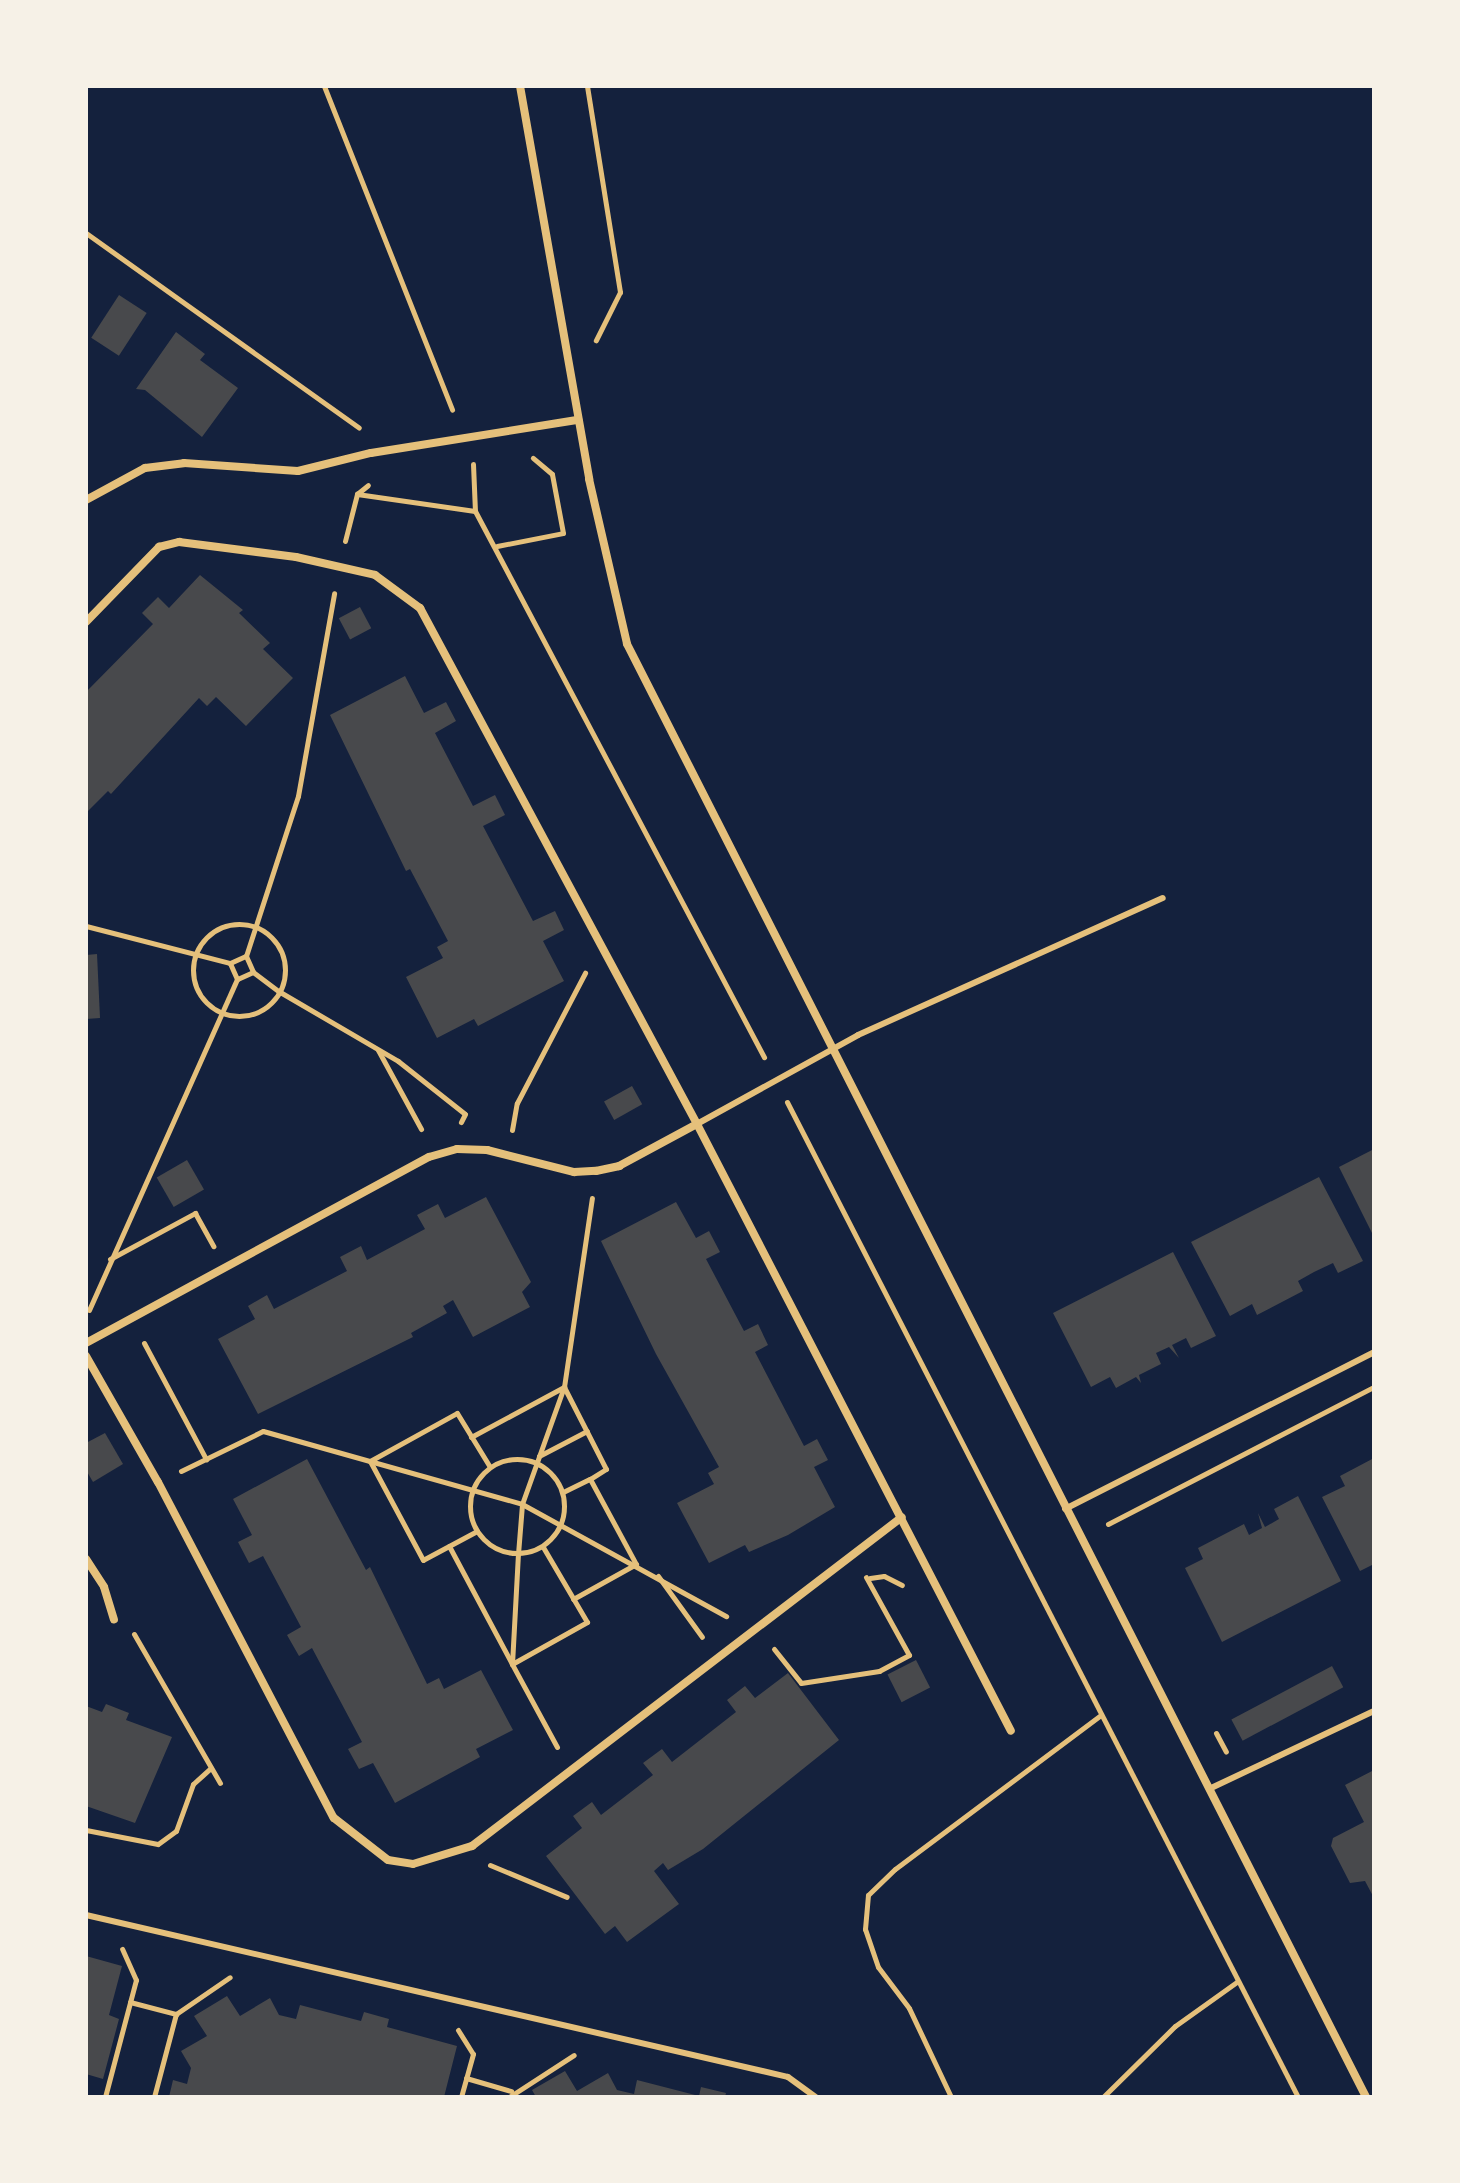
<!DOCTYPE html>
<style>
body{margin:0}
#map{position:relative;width:1460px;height:2183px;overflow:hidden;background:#14213d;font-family:Jost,sans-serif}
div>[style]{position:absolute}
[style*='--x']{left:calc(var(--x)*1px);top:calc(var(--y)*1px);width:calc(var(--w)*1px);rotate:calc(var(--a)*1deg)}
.building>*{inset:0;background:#48494c;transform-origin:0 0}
.path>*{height:5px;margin:-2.5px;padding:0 2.5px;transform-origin:2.5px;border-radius:2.5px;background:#e5c07b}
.path>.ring{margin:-2.5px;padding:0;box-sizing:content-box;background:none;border:5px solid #e5c07b;border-radius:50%}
.service>*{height:6px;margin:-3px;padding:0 3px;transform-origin:3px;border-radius:3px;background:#e5c07b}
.minor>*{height:8px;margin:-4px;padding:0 4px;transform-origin:4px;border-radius:4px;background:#e5c07b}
span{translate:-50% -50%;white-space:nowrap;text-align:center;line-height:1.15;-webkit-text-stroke:6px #f6f1e7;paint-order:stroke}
.frame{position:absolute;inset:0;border:88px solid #f6f1e7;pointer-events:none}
</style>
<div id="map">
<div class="building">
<div style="left:119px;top:295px;width:33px;height:51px;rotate:33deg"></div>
<div style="clip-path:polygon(176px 332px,205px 354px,200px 360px,238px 388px,202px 437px,145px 390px,136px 389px)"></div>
<div style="clip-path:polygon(200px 575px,243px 610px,239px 613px,270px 643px,263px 649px,293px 678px,246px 726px,216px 697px,207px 706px,199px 698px,111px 794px,108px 791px,86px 813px,86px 692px,153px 624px,142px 613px,158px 597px,169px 608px)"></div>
<div style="left:360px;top:607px;width:24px;height:24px;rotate:62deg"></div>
<div style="clip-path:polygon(405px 676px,424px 713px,446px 702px,456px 721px,435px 733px,473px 806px,495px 795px,505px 815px,483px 826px,533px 921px,555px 911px,564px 930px,543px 941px,564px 981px,478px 1026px,474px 1019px,437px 1038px,406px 977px,443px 958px,437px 947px,448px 941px,410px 869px,406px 871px,330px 715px)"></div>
<div style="clip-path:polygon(97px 954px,100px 1018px,86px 1019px,86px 955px)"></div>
<div style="left:632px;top:1086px;width:21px;height:32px;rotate:61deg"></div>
<div style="clip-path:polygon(1374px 1149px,1374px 1237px,1339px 1167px)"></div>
<div style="left:187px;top:1160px;width:34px;height:35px;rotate:60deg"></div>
<div style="clip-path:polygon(1319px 1177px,1363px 1261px,1338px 1273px,1333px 1263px,1314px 1272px,1298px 1281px,1303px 1291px,1257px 1315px,1252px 1304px,1230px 1316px,1191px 1242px)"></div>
<div style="clip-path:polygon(486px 1197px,531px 1282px,522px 1292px,530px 1307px,473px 1337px,453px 1300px,443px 1306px,447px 1313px,411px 1333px,413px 1337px,258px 1414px,218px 1339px,255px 1319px,248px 1306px,267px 1295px,274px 1309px,347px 1271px,340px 1257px,361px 1246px,367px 1260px,425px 1229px,417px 1215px,438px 1204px,445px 1218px)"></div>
<div style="clip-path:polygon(676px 1202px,696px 1238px,709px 1231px,720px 1252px,706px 1259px,744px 1331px,758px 1324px,768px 1345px,755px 1352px,804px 1446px,817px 1439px,828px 1460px,814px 1467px,835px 1507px,788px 1535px,749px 1552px,745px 1545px,709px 1563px,677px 1503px,714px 1484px,708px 1473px,719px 1467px,656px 1354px,601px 1241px)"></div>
<div style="clip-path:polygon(1173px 1252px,1216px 1336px,1191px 1348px,1186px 1338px,1172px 1345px,1179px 1358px,1169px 1347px,1156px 1353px,1161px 1364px,1139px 1375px,1141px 1383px,1136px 1377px,1116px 1388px,1110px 1377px,1091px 1387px,1053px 1313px)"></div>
<div style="clip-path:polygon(105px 1433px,123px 1464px,93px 1482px,86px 1470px,86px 1443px)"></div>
<div style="clip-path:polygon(1374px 1458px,1374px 1564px,1360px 1571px,1322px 1497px,1345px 1486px,1340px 1476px)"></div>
<div style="clip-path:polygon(307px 1459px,366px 1570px,370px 1567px,427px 1684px,439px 1678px,444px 1689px,481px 1670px,513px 1730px,476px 1749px,480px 1757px,395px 1803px,373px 1763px,359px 1769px,348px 1749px,362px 1742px,312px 1648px,299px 1656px,287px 1635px,301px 1627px,263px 1556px,249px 1563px,238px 1542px,252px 1535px,233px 1499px)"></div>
<div style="clip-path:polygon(1298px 1496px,1341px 1581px,1222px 1642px,1185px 1568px,1203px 1559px,1198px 1548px,1244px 1524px,1249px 1535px,1262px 1528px,1258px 1513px,1265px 1527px,1279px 1519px,1274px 1509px)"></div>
<div style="left:916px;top:1660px;width:31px;height:32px;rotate:63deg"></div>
<div style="left:1332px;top:1666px;width:24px;height:114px;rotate:62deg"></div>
<div style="clip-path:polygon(788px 1673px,839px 1740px,703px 1849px,668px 1870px,663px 1863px,654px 1871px,679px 1904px,627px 1942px,615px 1926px,605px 1934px,546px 1856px,582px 1828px,573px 1816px,592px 1802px,601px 1815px,653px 1775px,643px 1763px,662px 1749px,672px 1762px,736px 1712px,727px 1700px,745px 1686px,755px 1698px)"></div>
<div style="clip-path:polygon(106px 1704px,129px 1713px,126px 1720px,172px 1737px,135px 1823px,86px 1806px,86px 1706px,102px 1712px)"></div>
<div style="clip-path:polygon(1374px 1770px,1374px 1898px,1365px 1881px,1350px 1883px,1331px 1846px,1333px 1838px,1364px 1822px,1345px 1785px)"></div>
<div style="clip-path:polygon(86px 1956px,122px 1966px,109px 2015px,119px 2019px,103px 2079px,86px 2074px)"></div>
<div style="clip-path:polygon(227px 1996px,240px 2016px,270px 1998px,279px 2015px,296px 2019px,300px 2005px,361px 2021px,364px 2012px,389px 2019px,387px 2027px,457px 2046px,444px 2097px,169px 2097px,173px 2080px,187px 2084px,191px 2068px,181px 2051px,207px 2036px,194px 2016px)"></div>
<div style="clip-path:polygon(565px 2071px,577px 2091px,608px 2073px,617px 2090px,634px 2094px,637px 2080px,699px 2096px,701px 2087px,726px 2093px,725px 2097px,536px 2097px,532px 2090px)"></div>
</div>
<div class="path">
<div style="--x:324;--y:86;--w:348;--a:68.4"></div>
<div style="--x:587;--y:86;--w:209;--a:80.9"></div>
<div style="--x:620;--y:292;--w:54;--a:116.6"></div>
<div style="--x:86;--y:233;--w:335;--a:35.5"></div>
<div style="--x:473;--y:464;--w:47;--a:87.6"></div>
<div style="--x:357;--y:494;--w:119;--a:8.2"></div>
<div style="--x:475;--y:511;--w:618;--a:62.11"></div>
<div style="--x:345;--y:541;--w:49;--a:-75.7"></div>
<div style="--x:357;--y:494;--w:14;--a:-39"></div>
<div style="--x:497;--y:546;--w:67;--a:-11.1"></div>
<div style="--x:563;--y:533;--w:60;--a:-100.6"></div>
<div style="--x:552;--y:474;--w:25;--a:-140"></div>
<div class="ring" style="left:193px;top:924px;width:87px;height:87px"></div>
<div style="--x:86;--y:926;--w:149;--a:14.4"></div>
<div style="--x:246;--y:956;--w:168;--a:-72"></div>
<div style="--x:298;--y:796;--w:206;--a:-79.9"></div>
<div style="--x:253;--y:972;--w:17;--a:156"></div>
<div style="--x:237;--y:979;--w:17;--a:-114"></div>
<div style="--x:230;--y:963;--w:17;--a:-24"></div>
<div style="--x:246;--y:956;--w:17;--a:66"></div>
<div style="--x:253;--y:972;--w:34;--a:37"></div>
<div style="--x:280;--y:992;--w:137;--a:30.3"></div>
<div style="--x:398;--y:1061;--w:85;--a:38.3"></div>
<div style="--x:465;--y:1114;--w:9;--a:117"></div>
<div style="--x:378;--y:1050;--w:90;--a:61.4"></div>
<div style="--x:787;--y:1102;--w:1119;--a:62.82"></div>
<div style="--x:512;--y:1130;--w:27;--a:-80"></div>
<div style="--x:517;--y:1103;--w:147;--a:-62.4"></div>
<div style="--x:110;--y:1259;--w:97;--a:-28.4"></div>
<div style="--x:195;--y:1213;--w:38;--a:61"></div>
<div style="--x:89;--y:1310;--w:363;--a:-65.9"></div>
<div style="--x:144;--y:1343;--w:132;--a:61.9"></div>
<div style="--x:471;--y:1437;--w:106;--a:-28.3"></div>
<div style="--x:564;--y:1387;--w:92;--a:62.9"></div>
<div style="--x:606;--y:1469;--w:19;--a:148"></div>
<div style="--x:590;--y:1479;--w:97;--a:61.6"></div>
<div style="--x:636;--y:1564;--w:72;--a:150.9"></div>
<div style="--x:539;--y:1456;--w:54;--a:-27.5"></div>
<div class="ring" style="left:470px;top:1459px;width:89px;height:89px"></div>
<div style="--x:181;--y:1471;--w:91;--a:-26"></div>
<div style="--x:263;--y:1431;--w:269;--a:15.7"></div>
<div style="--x:522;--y:1504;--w:233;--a:28.8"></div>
<div style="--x:563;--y:1492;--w:30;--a:-26"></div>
<div style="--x:1108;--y:1524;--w:299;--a:-27.3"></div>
<div style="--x:477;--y:1531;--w:61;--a:151.8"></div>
<div style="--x:423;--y:1560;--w:112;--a:-118.2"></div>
<div style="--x:370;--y:1461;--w:99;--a:-28.9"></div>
<div style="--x:457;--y:1413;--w:63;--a:58.6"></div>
<div style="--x:449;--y:1546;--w:134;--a:61.9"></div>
<div style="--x:512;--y:1664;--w:86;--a:-29.2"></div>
<div style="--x:587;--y:1622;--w:87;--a:-120.4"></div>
<div style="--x:658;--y:1576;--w:75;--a:54.2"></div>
<div style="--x:870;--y:1578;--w:14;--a:-8"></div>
<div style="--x:884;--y:1576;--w:20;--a:27"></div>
<div style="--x:134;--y:1634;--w:172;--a:60"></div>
<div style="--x:774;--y:1649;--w:43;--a:51.5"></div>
<div style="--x:801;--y:1683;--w:79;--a:-8.7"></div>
<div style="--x:879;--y:1671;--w:34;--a:-28"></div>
<div style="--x:909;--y:1655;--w:89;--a:-118.9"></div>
<div style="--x:1216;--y:1733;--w:21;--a:62"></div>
<div style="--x:557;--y:1747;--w:94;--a:-118.5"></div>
<div style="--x:512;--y:1664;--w:110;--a:-86.9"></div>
<div style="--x:518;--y:1554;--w:50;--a:-85.4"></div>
<div style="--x:522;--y:1504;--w:124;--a:-70.3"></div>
<div style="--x:564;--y:1387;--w:191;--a:-81.6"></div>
<div style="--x:86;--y:1830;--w:73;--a:11"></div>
<div style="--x:158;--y:1844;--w:22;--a:-36"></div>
<div style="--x:176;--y:1831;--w:50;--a:-70.1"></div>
<div style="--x:193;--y:1784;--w:24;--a:-42"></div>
<div style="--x:490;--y:1865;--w:83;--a:22.6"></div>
<div style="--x:130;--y:2002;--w:48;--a:14.6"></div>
<div style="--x:458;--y:2030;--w:28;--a:58"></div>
<div style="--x:473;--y:2054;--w:45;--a:105.6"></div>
<div style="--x:466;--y:2078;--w:47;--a:16.1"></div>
<div style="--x:105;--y:2097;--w:121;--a:-75.2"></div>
<div style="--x:136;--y:1980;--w:34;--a:-114"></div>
<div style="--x:154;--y:2097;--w:86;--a:-75.2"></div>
<div style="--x:176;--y:2014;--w:65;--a:-34.4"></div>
<div style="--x:509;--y:2097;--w:77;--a:-32.9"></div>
<div style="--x:951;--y:2097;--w:98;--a:-115.3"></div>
<div style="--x:909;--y:2008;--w:51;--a:-127.1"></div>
<div style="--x:878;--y:1967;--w:40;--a:-108.9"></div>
<div style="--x:865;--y:1929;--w:34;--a:-85"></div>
<div style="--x:868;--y:1895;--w:37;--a:-44"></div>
<div style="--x:895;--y:1869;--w:257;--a:-36.8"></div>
<div style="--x:1103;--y:2097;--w:101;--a:-44.6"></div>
<div style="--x:1175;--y:2026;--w:77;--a:-35.5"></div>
</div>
<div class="service">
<div style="--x:697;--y:1124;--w:184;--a:-28.9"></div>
<div style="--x:858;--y:1035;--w:334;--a:-24.2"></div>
<div style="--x:1065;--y:1509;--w:347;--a:-26.9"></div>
<div style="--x:1209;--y:1789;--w:183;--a:-25.3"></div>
<div style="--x:86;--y:1915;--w:720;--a:12.99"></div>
<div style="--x:788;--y:2077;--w:34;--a:36"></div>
</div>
<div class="minor">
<div style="--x:520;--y:86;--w:399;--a:80"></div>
<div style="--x:589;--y:479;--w:169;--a:77"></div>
<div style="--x:627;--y:644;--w:1630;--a:63.04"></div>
<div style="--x:86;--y:500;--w:67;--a:-28.5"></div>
<div style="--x:145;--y:468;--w:39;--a:-7"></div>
<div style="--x:184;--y:463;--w:114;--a:4"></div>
<div style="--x:298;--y:471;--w:75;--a:-13.9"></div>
<div style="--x:371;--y:453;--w:210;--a:-9.1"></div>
<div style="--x:86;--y:622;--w:105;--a:-45.8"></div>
<div style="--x:159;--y:547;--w:21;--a:-14"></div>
<div style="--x:179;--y:542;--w:118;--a:7.3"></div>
<div style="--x:296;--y:557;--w:81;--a:12.8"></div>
<div style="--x:375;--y:575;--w:56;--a:36.3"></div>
<div style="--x:420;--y:608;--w:586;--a:61.77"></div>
<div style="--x:697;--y:1124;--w:683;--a:62.65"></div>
<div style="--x:86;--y:1343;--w:390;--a:-28.5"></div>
<div style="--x:429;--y:1157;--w:29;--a:-16"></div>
<div style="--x:457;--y:1149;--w:30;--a:2"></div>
<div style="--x:487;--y:1150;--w:90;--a:14.2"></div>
<div style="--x:574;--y:1172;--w:22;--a:-3"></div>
<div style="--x:596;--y:1171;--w:24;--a:-12"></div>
<div style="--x:619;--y:1166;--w:89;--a:-28.3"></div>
<div style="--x:86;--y:1356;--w:145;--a:60.3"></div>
<div style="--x:158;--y:1482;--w:379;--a:62.4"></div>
<div style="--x:334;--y:1818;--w:68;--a:37.9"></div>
<div style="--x:388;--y:1860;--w:25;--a:9"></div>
<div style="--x:413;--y:1864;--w:62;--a:-17"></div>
<div style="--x:472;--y:1846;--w:541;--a:-37.42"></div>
<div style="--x:86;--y:1559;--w:33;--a:57"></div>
<div style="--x:104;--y:1587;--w:34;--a:73"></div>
</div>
<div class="frame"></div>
</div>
